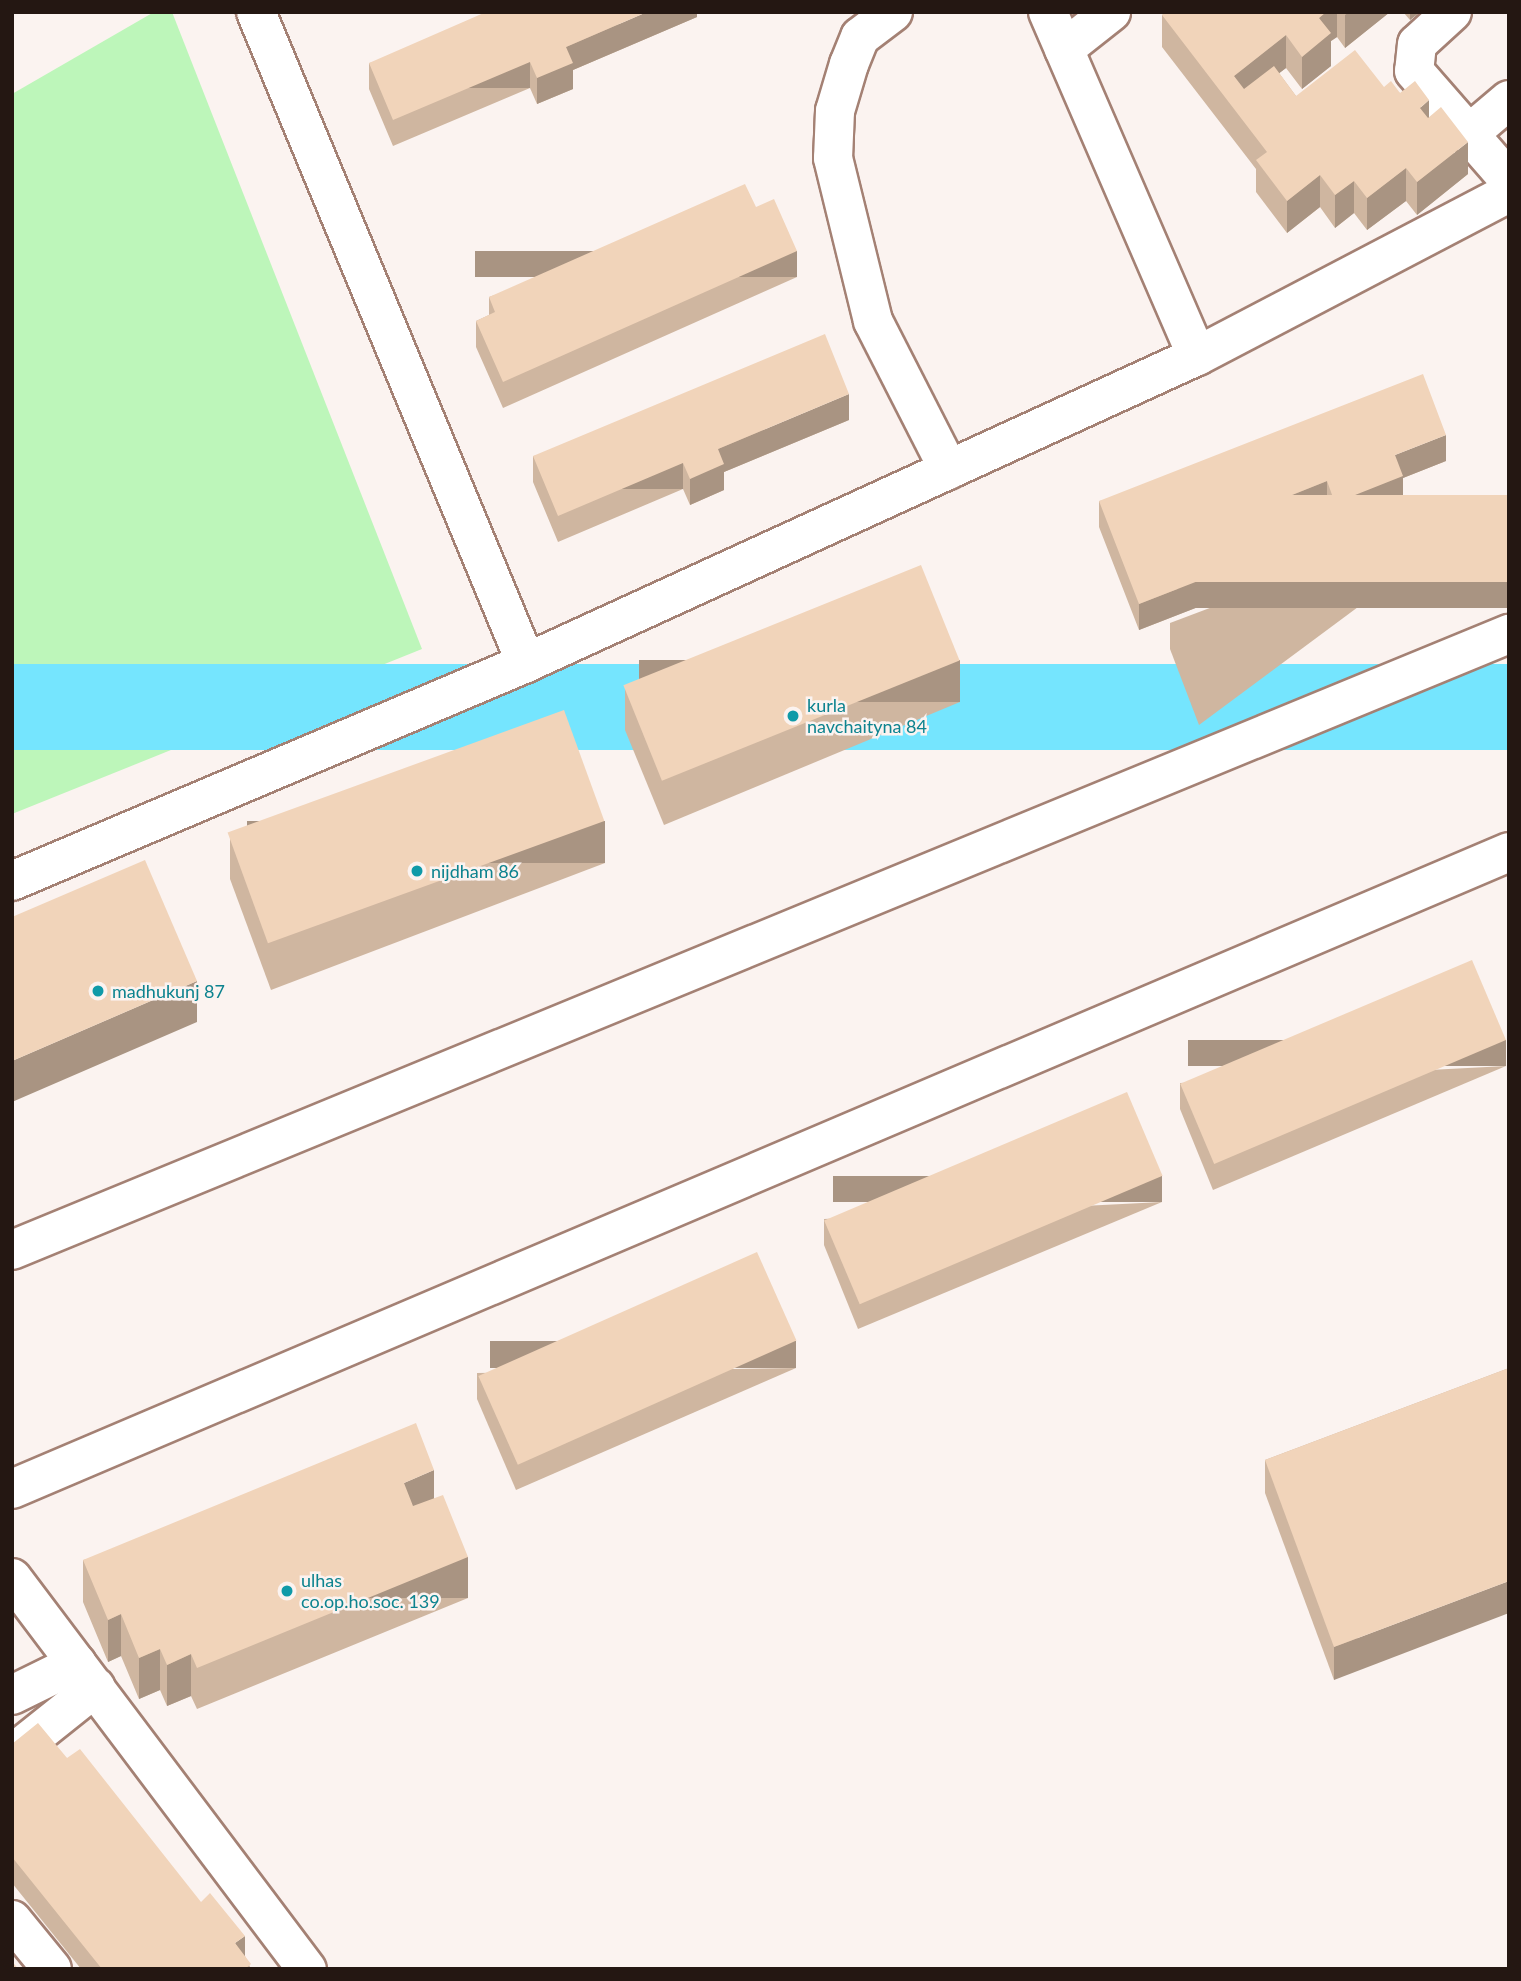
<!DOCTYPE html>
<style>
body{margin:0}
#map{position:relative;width:1521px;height:1981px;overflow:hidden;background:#fbf3f0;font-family:Lato,sans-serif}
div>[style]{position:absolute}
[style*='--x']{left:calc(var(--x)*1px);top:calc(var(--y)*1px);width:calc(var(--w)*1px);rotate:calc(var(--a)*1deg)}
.green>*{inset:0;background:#bdf6ba}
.water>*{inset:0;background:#75e5fe;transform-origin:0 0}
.roads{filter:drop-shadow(2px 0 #a48174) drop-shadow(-2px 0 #a48174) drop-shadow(0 2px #a48174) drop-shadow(0 -2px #a48174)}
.minor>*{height:38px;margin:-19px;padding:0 19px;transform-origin:19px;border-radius:19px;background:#fff}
.wall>*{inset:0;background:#cfb6a0}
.shaded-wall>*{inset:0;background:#a99482;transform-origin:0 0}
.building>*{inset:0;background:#f1d4ba;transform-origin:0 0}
.dots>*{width:19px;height:19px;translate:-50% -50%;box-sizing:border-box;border:4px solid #fbf3f0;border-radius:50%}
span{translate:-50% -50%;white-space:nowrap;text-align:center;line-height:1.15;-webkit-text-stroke:5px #fbf3f0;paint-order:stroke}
.culture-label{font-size:18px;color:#0d838f}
.left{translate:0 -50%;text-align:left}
.frame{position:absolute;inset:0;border:14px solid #241712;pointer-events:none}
</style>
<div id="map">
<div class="green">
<div style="clip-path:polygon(154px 12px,172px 12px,422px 649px,12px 814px,12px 94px)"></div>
</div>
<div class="water">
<div style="left:1509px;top:664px;width:86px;height:1615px;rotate:90deg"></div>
</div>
<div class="roads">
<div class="minor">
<div style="--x:256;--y:12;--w:705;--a:67.47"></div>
<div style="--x:893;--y:12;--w:41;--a:142.9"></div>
<div style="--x:860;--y:37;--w:29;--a:112"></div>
<div style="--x:849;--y:64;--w:49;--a:106.6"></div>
<div style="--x:835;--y:111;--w:47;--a:92.4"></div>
<div style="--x:833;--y:158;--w:168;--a:76.2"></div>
<div style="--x:873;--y:321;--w:167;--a:63"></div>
<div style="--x:1048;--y:12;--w:375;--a:66.6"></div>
<div style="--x:1452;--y:12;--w:47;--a:137.6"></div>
<div style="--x:1417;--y:44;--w:27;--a:96"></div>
<div style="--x:1414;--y:71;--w:145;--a:48.9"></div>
<div style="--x:1064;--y:49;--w:60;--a:-38.2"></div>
<div style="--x:1470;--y:133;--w:51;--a:-40.2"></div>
<div style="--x:12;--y:881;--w:558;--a:-22.98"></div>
<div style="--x:526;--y:663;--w:738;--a:-24.59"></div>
<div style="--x:1197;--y:356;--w:352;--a:-27.6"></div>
<div style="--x:12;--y:1250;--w:1619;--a:-22.37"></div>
<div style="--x:12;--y:1489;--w:1627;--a:-23.05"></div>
<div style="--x:12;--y:1578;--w:490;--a:53"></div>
<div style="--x:12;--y:1695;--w:72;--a:-26.2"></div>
<div style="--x:12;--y:1754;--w:107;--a:-38.6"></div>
<div style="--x:12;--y:1920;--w:63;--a:50.8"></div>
</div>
</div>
<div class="wall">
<div style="clip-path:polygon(697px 12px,697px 17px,573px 70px,573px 89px,537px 104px,530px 88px,393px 146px,369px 89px,369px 63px)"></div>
<div style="clip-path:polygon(1166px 12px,1390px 12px,1345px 48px,1337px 37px,1331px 41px,1331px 66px,1302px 89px,1286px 68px,1279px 73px,1296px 96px,1384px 87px,1400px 93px,1429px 117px,1468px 174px,1417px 215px,1406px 201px,1367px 230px,1354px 213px,1335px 228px,1320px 207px,1287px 233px,1256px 192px,1256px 169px,1162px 47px,1162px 15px)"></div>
<div style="clip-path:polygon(1403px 12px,1420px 12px,1410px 20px)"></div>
<div style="clip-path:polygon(756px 207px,797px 277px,503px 408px,476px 347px,476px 321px,489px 315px,489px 297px)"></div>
<div style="clip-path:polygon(849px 420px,724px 472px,724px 490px,690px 505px,683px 489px,558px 542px,533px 482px,533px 456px)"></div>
<div style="clip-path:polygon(1446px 461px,1403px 478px,1403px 502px,1335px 529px,1327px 507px,1226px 547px,1234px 593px,1139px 630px,1099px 527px,1099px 501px)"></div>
<div style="clip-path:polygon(1509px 495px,1199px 725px,1170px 649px,1170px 623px)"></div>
<div style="clip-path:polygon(625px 688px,960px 702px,664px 825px,625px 730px)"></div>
<div style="clip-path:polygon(230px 838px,605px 863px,271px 990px,230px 879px)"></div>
<div style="clip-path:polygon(1506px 1066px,1213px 1190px,1180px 1109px,1180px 1083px)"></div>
<div style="clip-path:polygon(1162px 1202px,858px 1329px,824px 1245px,824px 1219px)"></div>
<div style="clip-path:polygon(796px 1368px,516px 1490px,477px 1399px,477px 1373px)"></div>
<div style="clip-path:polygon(1509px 1368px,1334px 1680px,1265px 1493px,1265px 1460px)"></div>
<div style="clip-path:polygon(434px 1498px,468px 1598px,197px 1709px,191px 1696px,167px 1706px,160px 1690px,139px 1699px,121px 1656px,108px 1662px,83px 1602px,83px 1560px)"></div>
<div style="clip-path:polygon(12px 1744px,67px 1758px,245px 1956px,251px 1969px,81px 1969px,12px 1883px)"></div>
</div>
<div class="shaded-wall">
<div style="clip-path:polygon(647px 12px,697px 12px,697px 17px,573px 70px,573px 89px,537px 104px,537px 78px,566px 47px)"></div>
<div style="clip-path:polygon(1326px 12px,1337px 12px,1337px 37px,1331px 41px,1331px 66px,1302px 89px,1302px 57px,1319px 18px)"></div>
<div style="clip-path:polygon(1349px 12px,1390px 12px,1345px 48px,1345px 15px)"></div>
<div style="clip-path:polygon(1410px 12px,1420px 12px,1410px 20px)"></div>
<div style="clip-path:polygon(1286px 35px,1286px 68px,1234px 108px,1234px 76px)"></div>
<div style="left:530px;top:62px;width:26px;height:149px;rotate:90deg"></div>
<div style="clip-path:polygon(1429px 100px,1429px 133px,1420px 108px)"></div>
<div style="clip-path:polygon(1468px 142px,1468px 174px,1417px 215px,1417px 182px)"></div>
<div style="clip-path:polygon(1406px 168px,1406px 201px,1367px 230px,1367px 198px)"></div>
<div style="clip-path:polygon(1320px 175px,1320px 207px,1287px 233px,1287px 201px)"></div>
<div style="clip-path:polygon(1354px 181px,1354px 213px,1335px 228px,1335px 195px)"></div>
<div style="left:797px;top:251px;width:26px;height:322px;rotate:90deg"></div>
<div style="clip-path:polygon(849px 394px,849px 420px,724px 472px,724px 490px,690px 505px,690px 479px,718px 449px)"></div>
<div style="clip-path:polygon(1446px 435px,1446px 461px,1403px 478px,1403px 502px,1335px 529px,1335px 503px,1395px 455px)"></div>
<div style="left:683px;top:463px;width:26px;height:136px;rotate:90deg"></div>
<div style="clip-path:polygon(1327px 481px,1327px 507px,1217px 551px,1217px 525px)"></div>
<div style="clip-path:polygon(1234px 567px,1234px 593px,1139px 630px,1139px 604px)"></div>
<div style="left:1509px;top:582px;width:26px;height:331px;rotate:90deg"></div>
<div style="left:960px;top:660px;width:42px;height:321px;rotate:90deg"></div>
<div style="left:605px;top:821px;width:42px;height:358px;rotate:90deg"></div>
<div style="clip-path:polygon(197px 981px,197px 1022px,12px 1102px,12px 1061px)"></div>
<div style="left:1506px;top:1040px;width:26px;height:318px;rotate:90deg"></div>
<div style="left:1162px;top:1176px;width:26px;height:329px;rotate:90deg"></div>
<div style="left:796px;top:1341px;width:27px;height:306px;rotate:90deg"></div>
<div style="clip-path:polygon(434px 1470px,434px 1511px,404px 1524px,404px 1483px)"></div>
<div style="left:468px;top:1557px;width:41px;height:293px;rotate:90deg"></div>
<div style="clip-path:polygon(1509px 1581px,1509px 1613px,1334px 1680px,1334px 1647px)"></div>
<div style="clip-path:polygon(121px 1614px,121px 1656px,108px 1662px,108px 1620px)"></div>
<div style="clip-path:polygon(160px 1649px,160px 1690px,139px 1699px,139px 1658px)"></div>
<div style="clip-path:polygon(191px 1654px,191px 1696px,167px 1706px,167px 1665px)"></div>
<div style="clip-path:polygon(245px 1936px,245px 1962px,235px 1943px)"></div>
</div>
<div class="building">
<div style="clip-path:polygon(486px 12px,647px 12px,566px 47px,573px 63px,537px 78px,530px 62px,393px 120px,369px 63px)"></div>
<div style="clip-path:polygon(1166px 12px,1326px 12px,1319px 18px,1331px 33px,1302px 57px,1286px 35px,1234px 76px,1244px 89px,1274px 66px,1296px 96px,1355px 50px,1384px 87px,1391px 81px,1400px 93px,1415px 81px,1429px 100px,1420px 108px,1428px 118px,1441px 107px,1468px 142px,1417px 182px,1406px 168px,1367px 198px,1354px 181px,1335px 195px,1320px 175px,1287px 201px,1256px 160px,1267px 152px,1162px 15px)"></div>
<div style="clip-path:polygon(745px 184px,756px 207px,774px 199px,797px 251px,503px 382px,476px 321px,495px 312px,489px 297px)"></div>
<div style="clip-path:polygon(825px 334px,849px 394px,718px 449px,724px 464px,690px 479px,683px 463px,558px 516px,533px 456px)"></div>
<div style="clip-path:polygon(1423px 374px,1446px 435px,1395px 455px,1403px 476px,1335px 503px,1327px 481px,1217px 525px,1234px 567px,1139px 604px,1099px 501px)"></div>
<div style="left:1509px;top:495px;width:87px;height:362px;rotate:90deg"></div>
<div style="left:921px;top:565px;width:103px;height:321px;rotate:68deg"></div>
<div style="left:564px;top:710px;width:118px;height:358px;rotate:70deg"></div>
<div style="clip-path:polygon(145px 860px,197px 981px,12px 1061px,12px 917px)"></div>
<div style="left:1472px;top:960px;width:87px;height:317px;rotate:67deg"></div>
<div style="left:1127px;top:1092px;width:91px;height:329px;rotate:67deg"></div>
<div style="left:757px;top:1252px;width:97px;height:305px;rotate:66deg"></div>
<div style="clip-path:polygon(1509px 1368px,1509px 1581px,1334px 1647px,1265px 1460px)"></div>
<div style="clip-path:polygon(416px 1423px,434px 1470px,404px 1483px,413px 1506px,443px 1495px,468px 1557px,197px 1668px,191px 1654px,167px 1665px,160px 1649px,139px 1658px,121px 1614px,108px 1620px,83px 1560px)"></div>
<div style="clip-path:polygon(38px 1723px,67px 1758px,80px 1749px,201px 1902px,210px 1893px,245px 1936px,235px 1943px,251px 1964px,245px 1969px,102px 1969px,12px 1857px,12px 1744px)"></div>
<div style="clip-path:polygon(12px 1961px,18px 1969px,12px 1969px)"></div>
</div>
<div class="dots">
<div style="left:793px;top:716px;background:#0f9aa8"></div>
<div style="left:417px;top:871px;background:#0f9aa8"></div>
<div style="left:98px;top:991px;background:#0f9aa8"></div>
<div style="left:287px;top:1591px;background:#0f9aa8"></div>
</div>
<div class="culture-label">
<span class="left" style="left:807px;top:716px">kurla<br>navchaityna 84</span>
<span class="left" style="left:431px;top:871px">nijdham 86</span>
<span class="left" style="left:112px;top:991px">madhukunj 87</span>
<span class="left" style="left:301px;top:1591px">ulhas<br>co.op.ho.soc. 139</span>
</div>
<div class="frame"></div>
</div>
